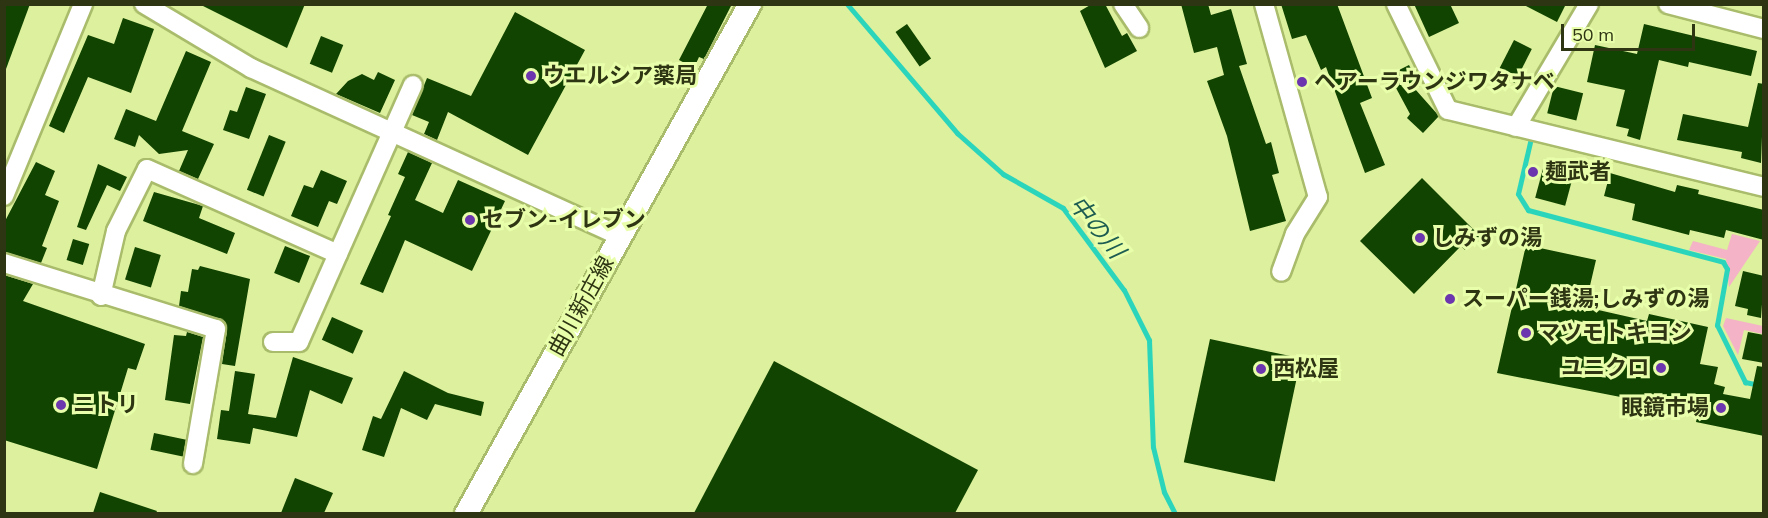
<!DOCTYPE html>
<meta charset="utf-8">
<style>
body{margin:0}
#map{position:relative;width:1768px;height:518px;overflow:hidden;background:#dcf09d;font-family:Mulish,"Noto Sans JP",sans-serif}
div>[style]{position:absolute}
[style*='--x']{left:calc(var(--x)*1px);top:calc(var(--y)*1px);width:calc(var(--w)*1px);rotate:calc(var(--a)*1deg)}
.green>*{inset:0;background:#f4b3c6}
.stream>*{height:5px;margin:-2.5px;padding:0 2.5px;transform-origin:2.5px;border-radius:2.5px;background:#2bd5bc}
.building>*{inset:0;background:#104400;transform-origin:0 0}
.roads{filter:drop-shadow(2px 0 #a9bc6b) drop-shadow(-2px 0 #a9bc6b) drop-shadow(0 2px #a9bc6b) drop-shadow(0 -2px #a9bc6b)}
.minor>*{height:18px;margin:-9px;padding:0 9px;transform-origin:9px;border-radius:9px;background:#fff}
.major>*{height:22px;margin:-11px;padding:0 11px;transform-origin:11px;border-radius:11px;background:#fff}
.dots>*{width:16px;height:16px;translate:-50% -50%;box-sizing:border-box;border:3px solid #e9feaa;border-radius:50%}
span{translate:-50% -50%;white-space:nowrap;text-align:center;line-height:1.15;-webkit-text-stroke:6px #e9feaa;paint-order:stroke}
.poi-label{font-size:22px;color:#2e3513;font-weight:700}
.left{translate:0 -50%;text-align:left}
.right{translate:-100% -50%;text-align:right}
.street-label{font-size:22px;color:#2e3513}
.water-label{font-size:24px;color:#1e5d52;font-style:italic}
.frame{position:absolute;inset:0;border:6px solid #2e3513;pointer-events:none}
.scale{position:absolute;left:1561px;top:24px;width:134px;height:27px;box-sizing:border-box;border:3px solid #2e3513;border-top:0;padding-left:8px;font-size:18px;line-height:21px;white-space:nowrap;color:#2e3513;-webkit-text-stroke:4px #e9feaa;paint-order:stroke}
</style>
<div id="map">
<div class="green">
<div style="clip-path:polygon(1732px 234px,1760px 241px,1729px 287px,1726px 259px,1689px 250px,1693px 241px,1727px 250px)"></div>
<div style="clip-path:polygon(1726px 318px,1763px 326px,1763px 334px,1744px 330px,1738px 355px,1723px 326px)"></div>
</div>
<div class="stream">
<div style="--x:847;--y:4;--w:170;--a:49.5"></div>
<div style="--x:957;--y:133;--w:62;--a:41.7"></div>
<div style="--x:1003;--y:174;--w:69;--a:29.5"></div>
<div style="--x:1063;--y:208;--w:102;--a:53.4"></div>
<div style="--x:1124;--y:290;--w:56;--a:63.4"></div>
<div style="--x:1149;--y:340;--w:107;--a:87.9"></div>
<div style="--x:1153;--y:447;--w:46;--a:76.3"></div>
<div style="--x:1164;--y:492;--w:25;--a:63"></div>
<div style="--x:1531;--y:138;--w:57;--a:103.1"></div>
<div style="--x:1518;--y:194;--w:19;--a:58"></div>
<div style="--x:1528;--y:210;--w:202;--a:14.9"></div>
<div style="--x:1723;--y:262;--w:8;--a:60"></div>
<div style="--x:1727;--y:269;--w:57;--a:100.1"></div>
<div style="--x:1717;--y:325;--w:64;--a:63.8"></div>
<div style="--x:1745;--y:382;--w:14;--a:12"></div>
</div>
<div class="building">
<div style="clip-path:polygon(4px 4px,30px 4px,6px 69px,4px 69px)"></div>
<div style="clip-path:polygon(199px 4px,305px 4px,287px 48px)"></div>
<div style="clip-path:polygon(708px 4px,732px 4px,704px 59px,699px 57px,694px 68px,679px 60px)"></div>
<div style="clip-path:polygon(1092px 4px,1105px 4px,1122px 36px,1127px 33px,1137px 51px,1105px 68px,1080px 11px)"></div>
<div style="clip-path:polygon(1181px 4px,1208px 4px,1211px 15px,1231px 9px,1247px 64px,1239px 66px,1266px 144px,1271px 142px,1279px 173px,1272px 175px,1286px 221px,1250px 231px,1227px 136px,1207px 81px,1224px 75px,1217px 47px,1194px 53px)"></div>
<div style="clip-path:polygon(1281px 4px,1337px 4px,1372px 98px,1360px 103px,1385px 165px,1365px 173px,1326px 67px,1321px 70px,1306px 35px,1292px 39px)"></div>
<div style="clip-path:polygon(1414px 4px,1450px 4px,1459px 23px,1429px 37px)"></div>
<div style="clip-path:polygon(1522px 4px,1566px 4px,1557px 22px)"></div>
<div style="clip-path:polygon(515px 12px,585px 50px,528px 155px,448px 112px,437px 140px,424px 134px,429px 122px,412px 115px,427px 78px,471px 96px)"></div>
<div style="clip-path:polygon(123px 18px,154px 29px,131px 93px,88px 77px,64px 133px,49px 126px,88px 35px,114px 44px)"></div>
<div style="left:907px;top:24px;width:42px;height:14px;rotate:55deg"></div>
<div style="clip-path:polygon(1644px 24px,1757px 51px,1751px 76px,1689px 62px,1688px 67px,1659px 60px,1640px 140px,1627px 136px,1629px 129px,1616px 126px,1625px 90px,1587px 82px,1595px 45px,1637px 54px)"></div>
<div style="left:321px;top:36px;width:24px;height:30px;rotate:22deg"></div>
<div style="left:1514px;top:40px;width:20px;height:38px;rotate:27deg"></div>
<div style="clip-path:polygon(186px 51px,211px 62px,182px 131px,214px 144px,198px 179px,179px 171px,188px 150px,159px 154px,139px 135px,135px 147px,114px 139px,126px 109px,156px 121px)"></div>
<div style="clip-path:polygon(1409px 65px,1420px 86px,1415px 89px,1439px 116px,1423px 133px,1407px 118px,1410px 114px,1389px 75px)"></div>
<div style="clip-path:polygon(378px 72px,395px 80px,380px 113px,336px 94px,348px 81px,362px 74px,374px 80px)"></div>
<div style="clip-path:polygon(1758px 83px,1764px 84px,1761px 163px,1741px 158px,1742px 152px,1677px 140px,1683px 114px,1748px 127px)"></div>
<div style="left:1554px;top:86px;width:30px;height:28px;rotate:14deg"></div>
<div style="clip-path:polygon(246px 87px,266px 94px,249px 139px,223px 130px,230px 110px,237px 112px)"></div>
<div style="left:269px;top:135px;width:18px;height:59px;rotate:22deg"></div>
<div style="clip-path:polygon(408px 152px,432px 163px,415px 200px,443px 213px,458px 180px,505px 201px,472px 271px,405px 240px,383px 293px,360px 284px,391px 216px,388px 215px,405px 177px,398px 174px)"></div>
<div style="clip-path:polygon(36px 162px,55px 171px,45px 195px,59px 201px,42px 246px,47px 248px,41px 263px,4px 252px,4px 223px)"></div>
<div style="clip-path:polygon(98px 164px,127px 177px,120px 191px,107px 185px,86px 230px,77px 227px)"></div>
<div style="left:1544px;top:165px;width:31px;height:34px;rotate:15deg"></div>
<div style="clip-path:polygon(321px 170px,347px 181px,337px 204px,329px 201px,318px 227px,291px 216px,304px 185px,313px 188px)"></div>
<div style="clip-path:polygon(1610px 173px,1675px 192px,1677px 185px,1699px 190px,1698px 194px,1764px 210px,1764px 240px,1726px 230px,1724px 238px,1690px 230px,1689px 235px,1632px 220px,1635px 204px,1604px 196px)"></div>
<div style="clip-path:polygon(1422px 178px,1480px 236px,1465px 250px,1461px 246px,1414px 294px,1360px 241px)"></div>
<div style="clip-path:polygon(154px 192px,203px 206px,199px 218px,235px 233px,227px 254px,143px 221px)"></div>
<div style="left:73px;top:239px;width:17px;height:22px;rotate:17deg"></div>
<div style="clip-path:polygon(1526px 245px,1596px 260px,1585px 307px,1647px 321px,1649px 314px,1708px 327px,1700px 364px,1718px 367px,1714px 384px,1725px 387px,1723px 394px,1750px 399px,1757px 366px,1764px 367px,1764px 436px,1696px 422px,1698px 412px,1497px 373px)"></div>
<div style="left:285px;top:246px;width:27px;height:29px;rotate:22deg"></div>
<div style="left:135px;top:247px;width:27px;height:34px;rotate:17deg"></div>
<div style="clip-path:polygon(200px 266px,250px 279px,235px 366px,222px 364px,227px 331px,224px 321px,179px 306px,181px 291px,188px 292px,192px 269px,198px 270px)"></div>
<div style="clip-path:polygon(1743px 271px,1764px 276px,1761px 318px,1747px 315px,1748px 309px,1735px 306px)"></div>
<div style="clip-path:polygon(4px 275px,33px 284px,23px 301px,145px 344px,136px 370px,128px 368px,97px 469px,4px 440px)"></div>
<div style="left:332px;top:317px;width:34px;height:25px;rotate:24deg"></div>
<div style="clip-path:polygon(187px 332px,203px 337px,190px 404px,165px 400px,174px 335px,186px 336px)"></div>
<div style="clip-path:polygon(1748px 332px,1764px 335px,1764px 363px,1742px 359px)"></div>
<div style="left:1210px;top:339px;width:93px;height:126px;rotate:12deg"></div>
<div style="clip-path:polygon(293px 357px,353px 378px,342px 404px,310px 390px,297px 437px,253px 428px,250px 444px,217px 439px,221px 410px,229px 411px,235px 371px,255px 374px,248px 414px,276px 418px)"></div>
<div style="clip-path:polygon(774px 361px,978px 470px,955px 513px,694px 513px)"></div>
<div style="clip-path:polygon(404px 371px,448px 393px,484px 402px,481px 416px,435px 404px,427px 420px,401px 408px,384px 457px,362px 450px,373px 416px,381px 419px)"></div>
<div style="left:154px;top:433px;width:33px;height:17px;rotate:12deg"></div>
<div style="clip-path:polygon(295px 478px,333px 493px,324px 513px,281px 513px)"></div>
<div style="clip-path:polygon(100px 492px,157px 511px,156px 513px,93px 513px)"></div>
</div>
<div class="roads">
<div class="minor">
<div style="--x:144;--y:4;--w:125;--a:30.9"></div>
<div style="--x:251;--y:68;--w:405;--a:24.5"></div>
<div style="--x:1123;--y:4;--w:29;--a:56"></div>
<div style="--x:1264;--y:4;--w:200;--a:74.4"></div>
<div style="--x:1318;--y:197;--w:44;--a:121.9"></div>
<div style="--x:1295;--y:234;--w:40;--a:110.2"></div>
<div style="--x:1396;--y:4;--w:118;--a:63.9"></div>
<div style="--x:1448;--y:110;--w:325;--a:13.7"></div>
<div style="--x:1668;--y:4;--w:99;--a:14.6"></div>
<div style="--x:1516;--y:127;--w:143;--a:-59.3"></div>
<div style="--x:4;--y:196;--w:208;--a:-67.6"></div>
<div style="--x:4;--y:263;--w:222;--a:17.3"></div>
<div style="--x:216;--y:329;--w:137;--a:99.7"></div>
<div style="--x:101;--y:296;--w:67;--a:-77"></div>
<div style="--x:116;--y:231;--w:69;--a:-63.4"></div>
<div style="--x:147;--y:169;--w:209;--a:24"></div>
<div style="--x:273;--y:342;--w:26;--a:0"></div>
<div style="--x:299;--y:342;--w:281;--a:-66.1"></div>
</div>
<div class="major">
<div style="--x:466;--y:514;--w:584;--a:-60.89"></div>
</div>
</div>
<div class="dots">
<div style="left:531px;top:76px;background:#6c37ae"></div>
<div style="left:1302px;top:82px;background:#6c37ae"></div>
<div style="left:1533px;top:172px;background:#6c37ae"></div>
<div style="left:470px;top:220px;background:#6c37ae"></div>
<div style="left:1420px;top:238px;background:#6c37ae"></div>
<div style="left:1450px;top:299px;background:#6c37ae"></div>
<div style="left:1526px;top:333px;background:#6c37ae"></div>
<div style="left:1661px;top:368px;background:#6c37ae"></div>
<div style="left:1261px;top:369px;background:#6c37ae"></div>
<div style="left:61px;top:405px;background:#6c37ae"></div>
<div style="left:1721px;top:408px;background:#6c37ae"></div>
</div>
<div class="poi-label">
<span class="left" style="left:543px;top:76px">ウエルシア薬局</span>
<span class="left" style="left:1314px;top:82px">ヘアーラウンジワタナベ</span>
<span class="left" style="left:1545px;top:172px">麺武者</span>
<span class="left" style="left:482px;top:220px">セブン-イレブン</span>
<span class="left" style="left:1432px;top:238px">しみずの湯</span>
<span class="left" style="left:1462px;top:299px">スーパー銭湯;しみずの湯</span>
<span class="left" style="left:1538px;top:333px">マツモトキヨシ</span>
<span class="right" style="left:1649px;top:368px">ユニクロ</span>
<span class="left" style="left:1273px;top:369px">西松屋</span>
<span class="left" style="left:73px;top:405px">ニトリ</span>
<span class="right" style="left:1709px;top:408px">眼鏡市場</span>
</div>
<div class="street-label">
<span style="left:581px;top:306px;rotate:-61deg">曲川新庄線</span>
</div>
<div class="water-label">
<span style="left:1097px;top:227px;rotate:51deg">中の川</span>
</div>
<div class="frame"></div>
<div class="scale">50 m</div>
</div>
